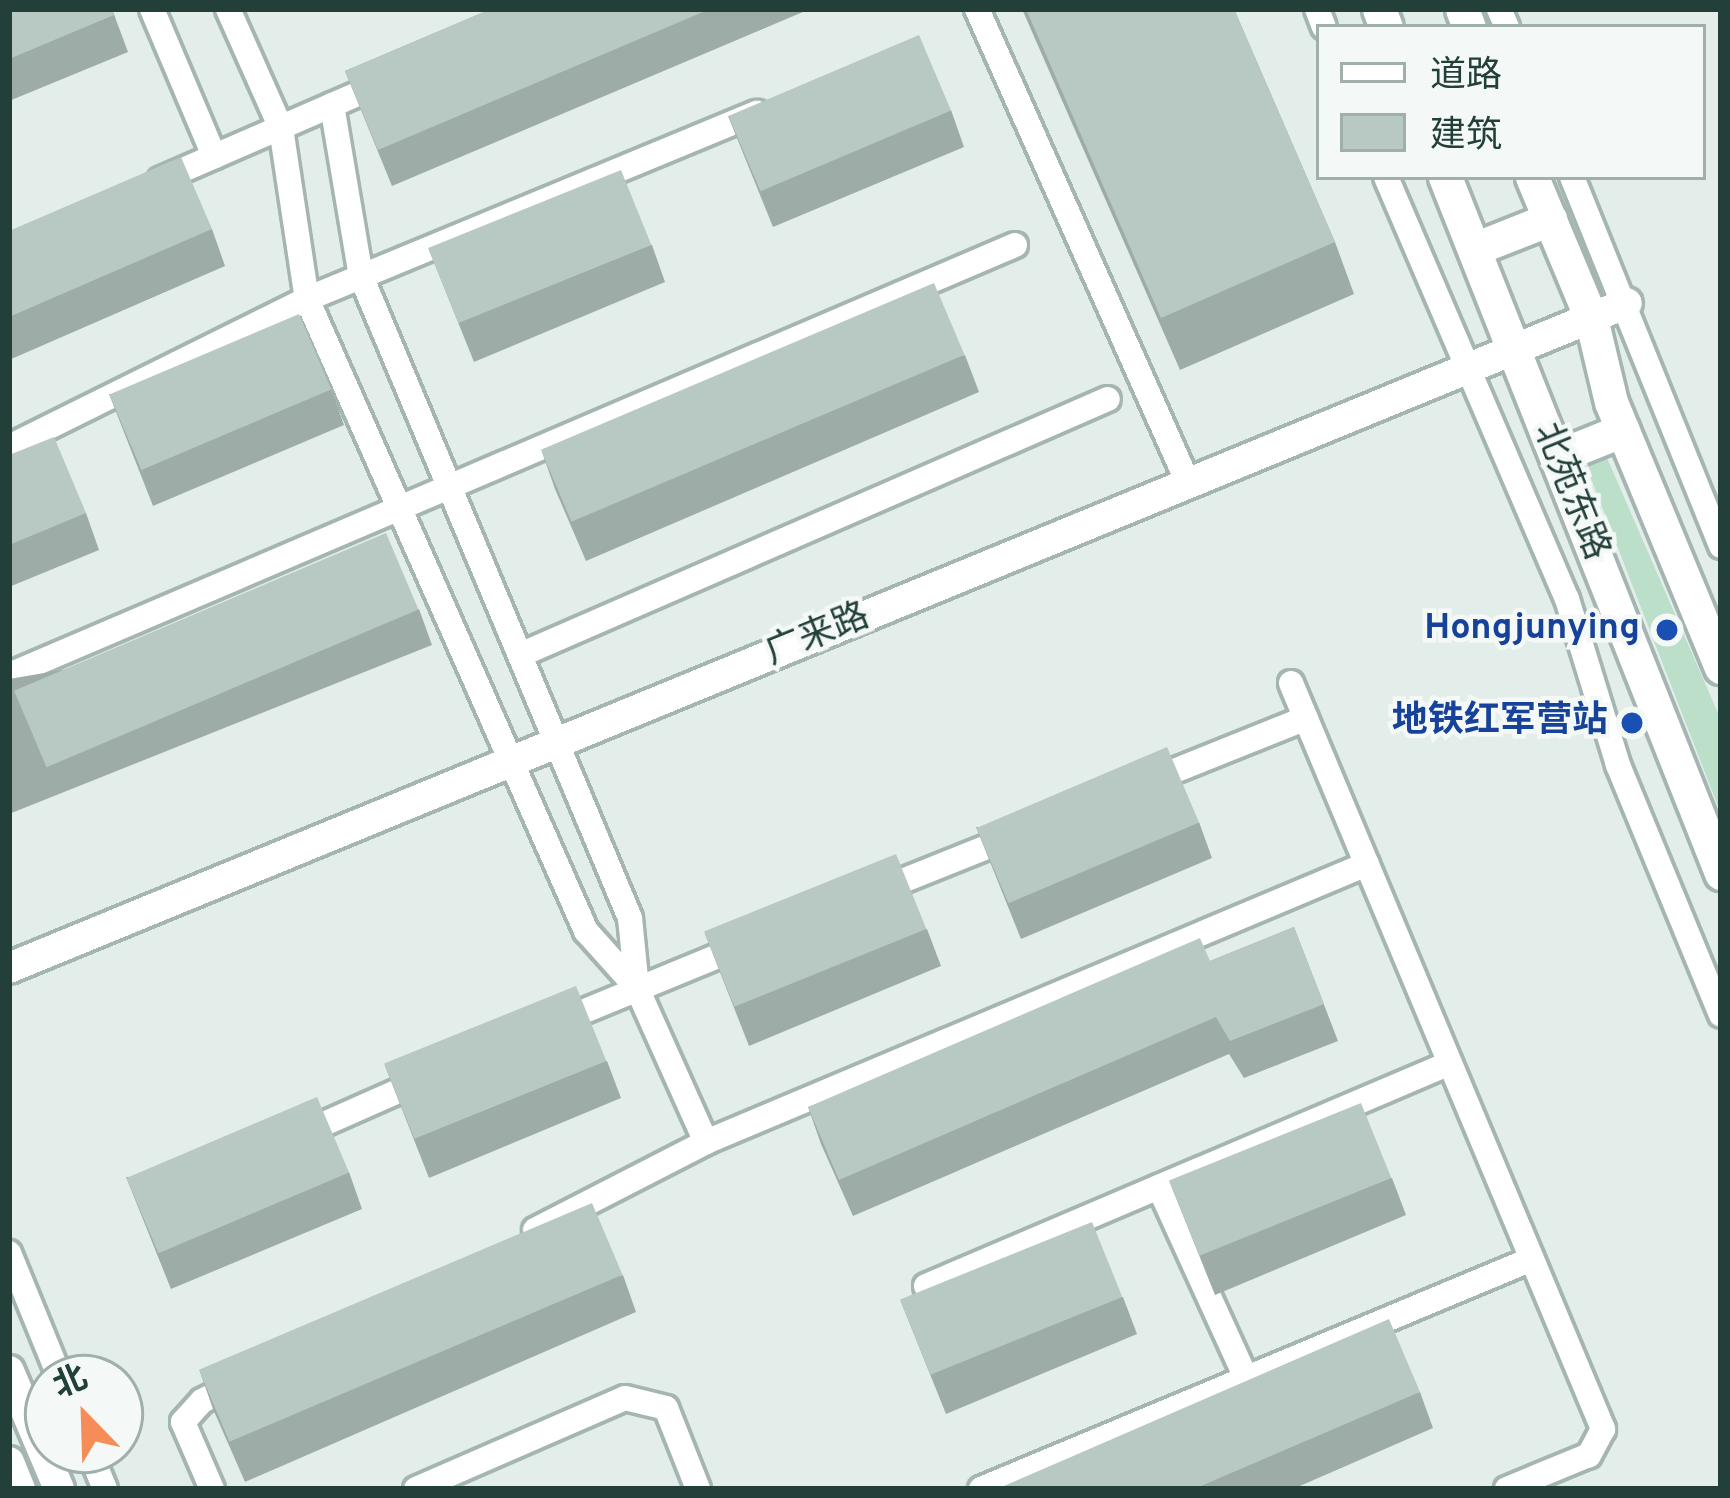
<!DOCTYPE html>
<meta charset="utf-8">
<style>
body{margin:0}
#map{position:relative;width:1730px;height:1498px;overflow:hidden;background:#e3edea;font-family:Overpass,"Noto Sans SC",sans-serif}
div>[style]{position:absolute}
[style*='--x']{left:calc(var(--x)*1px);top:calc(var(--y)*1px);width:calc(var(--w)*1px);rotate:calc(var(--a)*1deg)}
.green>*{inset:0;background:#bbdfc8}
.roads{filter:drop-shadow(3px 0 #a5b5b2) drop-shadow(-3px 0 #a5b5b2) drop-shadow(0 3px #a5b5b2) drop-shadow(0 -3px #a5b5b2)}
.minor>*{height:24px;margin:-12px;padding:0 12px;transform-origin:12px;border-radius:12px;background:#fff}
.tertiary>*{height:30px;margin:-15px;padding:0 15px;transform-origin:15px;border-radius:15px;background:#fff}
.secondary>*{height:33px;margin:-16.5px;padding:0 16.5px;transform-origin:16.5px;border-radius:16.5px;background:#fff}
.wall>*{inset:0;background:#9eaca8}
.building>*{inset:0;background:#b8c8c3;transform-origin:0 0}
.dots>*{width:33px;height:33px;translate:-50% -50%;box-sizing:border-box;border:6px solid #f4f9f7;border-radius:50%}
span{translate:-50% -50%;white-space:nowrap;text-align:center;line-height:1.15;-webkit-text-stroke:9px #f4f9f7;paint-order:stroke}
.street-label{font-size:36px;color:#223f3a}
.transit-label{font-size:36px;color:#164399;font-weight:700}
.right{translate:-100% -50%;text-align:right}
.frame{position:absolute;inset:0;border:12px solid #223f3a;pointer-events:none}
.legend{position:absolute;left:1316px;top:24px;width:390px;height:156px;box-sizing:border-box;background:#f4f9f7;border:3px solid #a0afab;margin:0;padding:15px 21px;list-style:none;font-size:36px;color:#223f3a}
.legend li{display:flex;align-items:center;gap:24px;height:60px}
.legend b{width:60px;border:3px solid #a0afab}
.north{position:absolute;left:24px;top:1354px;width:120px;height:120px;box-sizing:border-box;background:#f4f9f7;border:3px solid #a0afab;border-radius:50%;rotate:337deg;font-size:33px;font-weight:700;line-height:48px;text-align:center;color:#223f3a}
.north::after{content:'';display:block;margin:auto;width:42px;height:54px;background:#f68d58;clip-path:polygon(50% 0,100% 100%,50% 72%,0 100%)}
</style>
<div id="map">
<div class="green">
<div style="clip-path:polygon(1604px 451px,1721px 720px,1721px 814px,1585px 463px)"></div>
</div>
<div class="roads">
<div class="minor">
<div style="--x:152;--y:9;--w:160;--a:67.1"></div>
<div style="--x:228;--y:9;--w:130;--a:66"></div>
<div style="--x:281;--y:128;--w:173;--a:81.4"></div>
<div style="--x:307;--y:299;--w:691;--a:66.18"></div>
<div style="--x:586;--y:931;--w:76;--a:48.2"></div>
<div style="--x:637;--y:988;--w:169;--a:65.9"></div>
<div style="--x:977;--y:9;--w:519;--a:66"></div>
<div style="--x:1317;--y:9;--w:19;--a:69"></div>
<div style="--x:1499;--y:9;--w:20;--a:66"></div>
<div style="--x:332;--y:105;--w:173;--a:80.4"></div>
<div style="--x:361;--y:276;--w:696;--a:67.27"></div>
<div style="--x:630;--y:918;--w:70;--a:84.3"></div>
<div style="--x:1386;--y:177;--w:459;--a:66.8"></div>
<div style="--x:1567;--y:599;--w:174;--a:72.9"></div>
<div style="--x:1618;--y:765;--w:270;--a:67.6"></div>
<div style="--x:1572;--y:177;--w:398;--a:68"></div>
<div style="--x:160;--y:180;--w:241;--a:-23.5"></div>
<div style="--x:9;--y:447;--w:333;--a:-26.4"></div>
<div style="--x:307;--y:299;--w:487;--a:-22.5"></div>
<div style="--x:520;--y:655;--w:641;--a:-23.53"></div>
<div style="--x:9;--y:675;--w:1094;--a:-23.14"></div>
<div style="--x:1291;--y:683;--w:809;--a:67.3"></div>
<div style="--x:1603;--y:1429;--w:30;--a:118"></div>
<div style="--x:1589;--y:1455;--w:89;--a:157.5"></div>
<div style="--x:1147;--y:782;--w:171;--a:-21.9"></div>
<div style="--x:880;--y:890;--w:144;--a:-21.9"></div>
<div style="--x:558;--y:1022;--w:199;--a:-22.4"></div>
<div style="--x:299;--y:1135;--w:133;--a:-23.9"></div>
<div style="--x:1159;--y:1187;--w:210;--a:65.5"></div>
<div style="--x:535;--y:1230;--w:192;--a:-27.2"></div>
<div style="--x:706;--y:1142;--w:717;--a:-22.81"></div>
<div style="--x:9;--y:1253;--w:135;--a:67.8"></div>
<div style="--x:926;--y:1286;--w:569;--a:-23.05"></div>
<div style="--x:89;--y:1450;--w:42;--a:67.7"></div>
<div style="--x:212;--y:1489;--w:73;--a:-113.4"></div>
<div style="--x:183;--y:1422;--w:28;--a:-48"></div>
<div style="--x:202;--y:1401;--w:39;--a:-27"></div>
<div style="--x:416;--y:1489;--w:228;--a:-23.5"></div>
<div style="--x:625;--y:1398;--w:42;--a:13.7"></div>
<div style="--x:666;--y:1408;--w:87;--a:68.4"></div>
<div style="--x:981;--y:1489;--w:597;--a:-22.66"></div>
</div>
<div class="tertiary">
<div style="--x:9;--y:968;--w:1749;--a:-22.34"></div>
<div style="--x:9;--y:1371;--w:128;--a:67"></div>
<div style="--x:9;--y:1462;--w:29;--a:68"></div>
</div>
<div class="secondary">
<div style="--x:1379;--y:9;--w:19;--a:69"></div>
<div style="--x:1462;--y:9;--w:19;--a:69"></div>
<div style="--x:1445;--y:177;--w:749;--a:68.37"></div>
<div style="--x:1532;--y:177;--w:153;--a:67.3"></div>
<div style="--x:1591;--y:318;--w:86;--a:76.6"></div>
<div style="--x:1611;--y:402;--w:287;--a:67.5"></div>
<div style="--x:1474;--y:249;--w:82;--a:-21.5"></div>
<div style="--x:1556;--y:457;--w:72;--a:-21.9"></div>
</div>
</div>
<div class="wall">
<div style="clip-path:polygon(9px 9px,112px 9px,128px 52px,9px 101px)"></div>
<div style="clip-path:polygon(491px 9px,810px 9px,392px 186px,345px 71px)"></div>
<div style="clip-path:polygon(1022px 9px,1234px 9px,1335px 242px,1354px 294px,1180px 370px)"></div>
<div style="clip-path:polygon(951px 110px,964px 147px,773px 227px,728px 116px)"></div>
<div style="clip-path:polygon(212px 229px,225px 266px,9px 360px,9px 231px)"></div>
<div style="clip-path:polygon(652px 245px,665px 282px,474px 362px,429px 250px)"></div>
<div style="clip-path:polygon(965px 355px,979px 392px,586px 561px,555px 489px,542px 452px)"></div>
<div style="clip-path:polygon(331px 389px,344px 425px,153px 506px,109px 394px)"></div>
<div style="clip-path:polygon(9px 455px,86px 513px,99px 550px,9px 587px)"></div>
<div style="clip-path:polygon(419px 609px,432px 645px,9px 814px,9px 679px)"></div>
<div style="clip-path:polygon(1199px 822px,1212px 858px,1021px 939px,976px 827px)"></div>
<div style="clip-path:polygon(1294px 927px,1338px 1041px,1244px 1078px,1229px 1054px,853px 1216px,821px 1144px,808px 1107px,1210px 961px)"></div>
<div style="clip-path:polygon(927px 929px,941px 966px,749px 1046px,705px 934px)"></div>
<div style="clip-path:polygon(607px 1061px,621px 1098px,429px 1178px,385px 1066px)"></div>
<div style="clip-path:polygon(349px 1172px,362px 1209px,171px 1289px,126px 1177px)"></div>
<div style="clip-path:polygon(1392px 1178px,1406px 1215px,1215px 1295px,1170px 1183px)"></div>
<div style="clip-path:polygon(623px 1275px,636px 1312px,245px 1482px,213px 1409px,200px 1372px)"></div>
<div style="clip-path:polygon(1123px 1297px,1137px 1334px,946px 1414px,901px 1302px)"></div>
<div style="clip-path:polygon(1420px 1392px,1433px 1428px,1293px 1489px,997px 1489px)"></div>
</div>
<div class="building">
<div style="clip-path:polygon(9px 9px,112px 9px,114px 15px,9px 59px)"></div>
<div style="clip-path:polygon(491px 9px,710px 9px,378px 150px,345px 71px)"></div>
<div style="clip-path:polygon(1026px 9px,1234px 9px,1335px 242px,1161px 318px)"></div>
<div style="left:919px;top:35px;width:82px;height:207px;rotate:67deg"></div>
<div style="clip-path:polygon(181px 157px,212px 229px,9px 317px,9px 231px)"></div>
<div style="left:621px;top:170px;width:81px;height:208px;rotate:68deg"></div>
<div style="left:934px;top:283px;width:78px;height:427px;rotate:67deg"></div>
<div style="left:299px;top:314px;width:82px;height:206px;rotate:67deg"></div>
<div style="clip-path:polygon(54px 437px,86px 513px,9px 545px,9px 455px)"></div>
<div style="left:386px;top:533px;width:83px;height:404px;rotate:67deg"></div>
<div style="left:1167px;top:747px;width:82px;height:207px;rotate:67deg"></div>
<div style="left:896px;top:854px;width:81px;height:207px;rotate:68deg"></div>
<div style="clip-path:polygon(1294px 927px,1324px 1004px,1230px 1041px,1216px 1017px,839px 1180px,808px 1107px,1200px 938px,1210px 961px)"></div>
<div style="left:576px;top:986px;width:81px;height:207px;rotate:68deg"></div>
<div style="left:317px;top:1097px;width:82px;height:207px;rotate:67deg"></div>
<div style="left:1361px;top:1103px;width:81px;height:207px;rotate:68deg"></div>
<div style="left:592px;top:1203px;width:78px;height:427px;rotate:67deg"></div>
<div style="left:1092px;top:1222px;width:81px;height:207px;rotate:68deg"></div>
<div style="clip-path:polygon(1389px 1319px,1420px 1392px,1194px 1489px,997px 1489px)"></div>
</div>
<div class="dots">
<div style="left:1667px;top:630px;background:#1a4fb4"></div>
<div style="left:1632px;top:723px;background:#1a4fb4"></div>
</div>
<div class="street-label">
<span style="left:1570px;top:492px;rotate:68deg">北苑东路</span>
<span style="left:818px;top:636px;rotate:-22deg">广来路</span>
</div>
<div class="transit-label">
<span class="right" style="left:1640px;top:630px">Hongjunying</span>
<span class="right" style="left:1608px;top:723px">地铁红军营站</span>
</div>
<div class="frame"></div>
<ul class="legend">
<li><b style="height:15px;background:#fff"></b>道路</li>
<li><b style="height:33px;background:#b8c8c3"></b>建筑</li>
</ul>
<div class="north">北</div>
</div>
